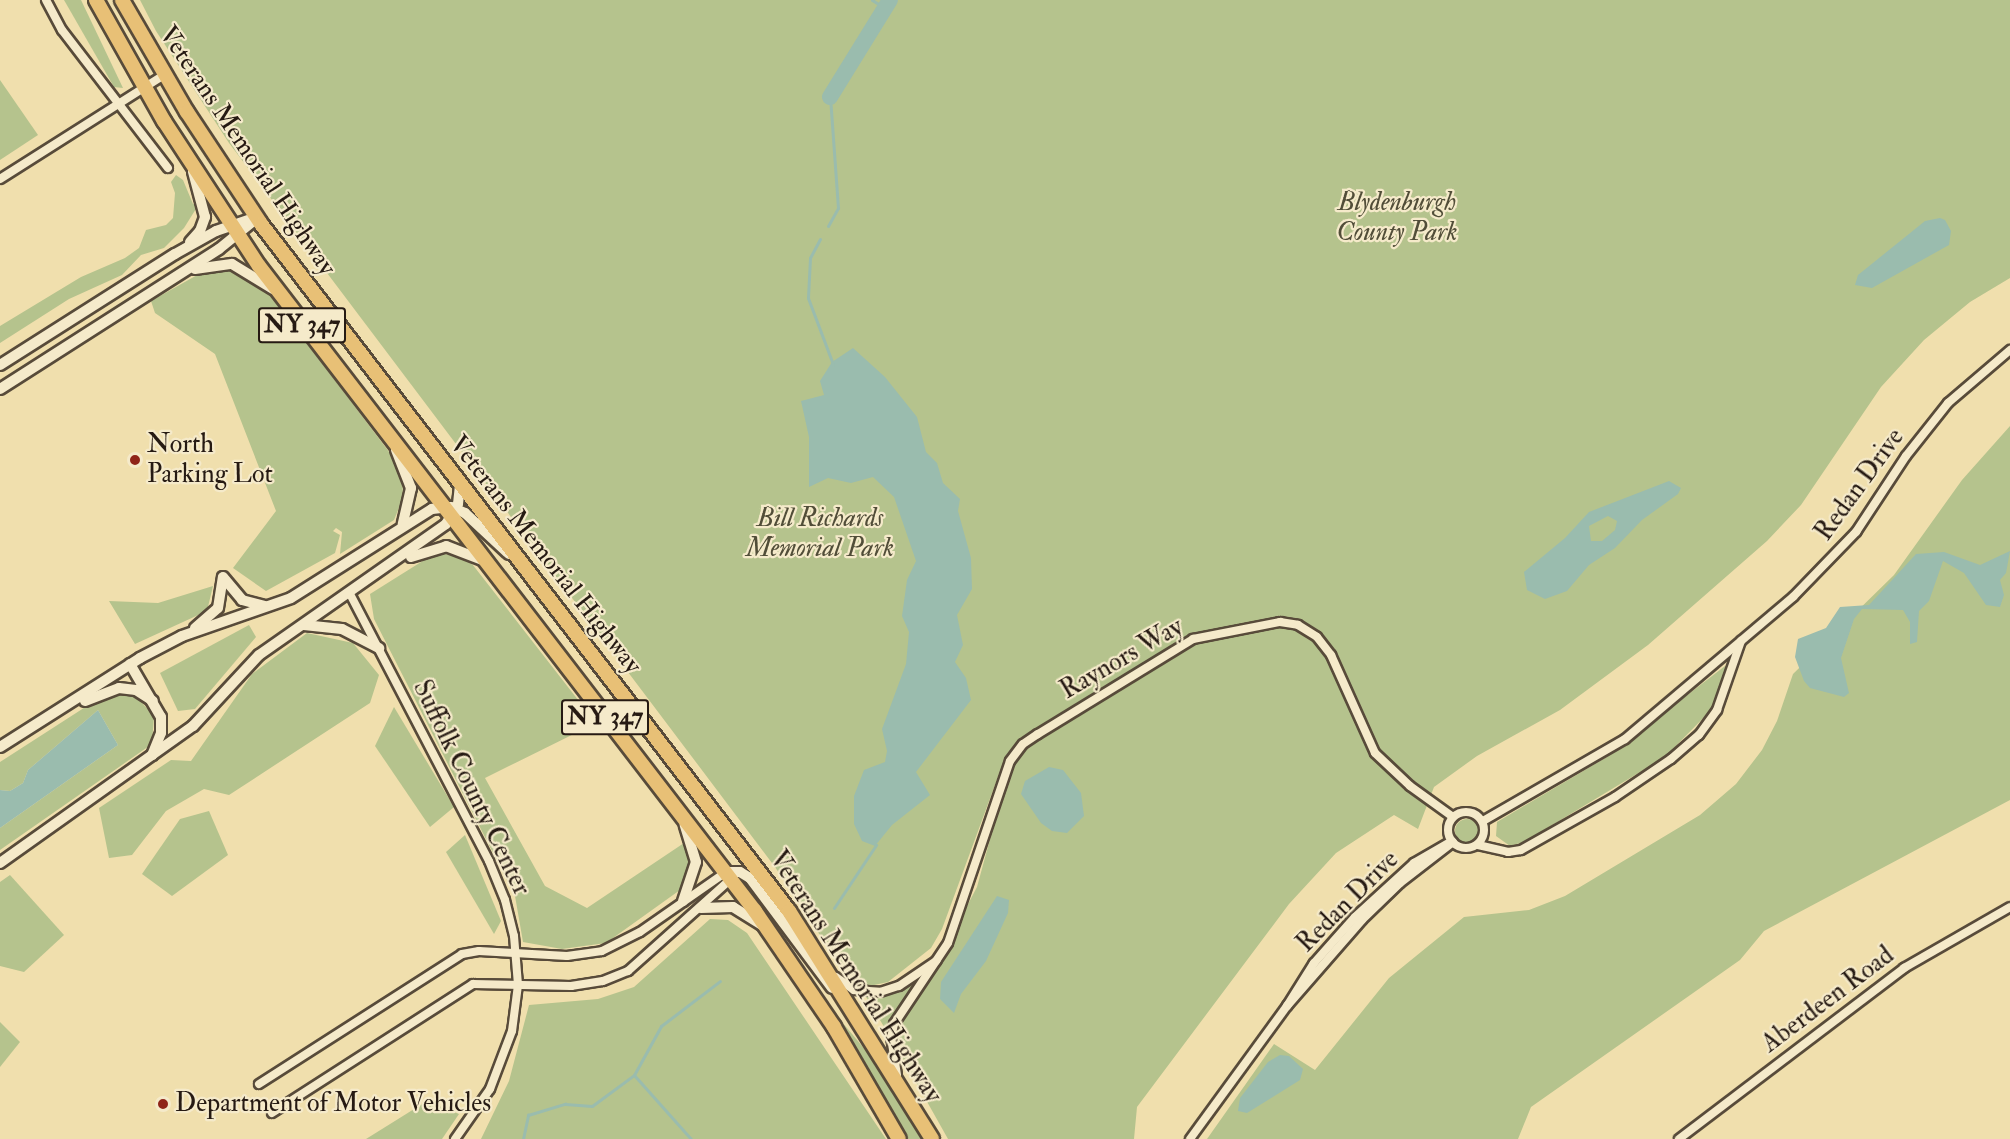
<!DOCTYPE html>
<style>
body{margin:0}
#map{position:relative;width:2010px;height:1139px;overflow:hidden;background:#f0dfad;font-family:"IM FELL Double Pica",serif}
div>[style]{position:absolute}
[style*='--x']{left:calc(var(--x)*1px);top:calc(var(--y)*1px);width:calc(var(--w)*1px);rotate:calc(var(--a)*1deg)}
.green>*{inset:0;background:#b5c38d}
.round{border-radius:50%}
.water>*{inset:0;background:#9abcae}
.stream>*{height:3px;margin:-1.5px;padding:0 1.5px;transform-origin:1.5px;border-radius:1.5px;background:#9abcae}
.river>*{height:16px;margin:-8px;padding:0 8px;transform-origin:8px;border-radius:8px;background:#9abcae}
.roads{filter:drop-shadow(2px 0 #584b3a) drop-shadow(-2px 0 #584b3a) drop-shadow(0 2px #584b3a) drop-shadow(0 -2px #584b3a)}
.street>*{height:8px;margin:-4px;padding:0 4px;transform-origin:4px;border-radius:4px;background:#f5eaca}
.street>.ring{margin:-4px;padding:0;box-sizing:content-box;background:none;border:8px solid #f5eaca;border-radius:50%}
.secondary>*{height:10px;margin:-5px;padding:0 5px;transform-origin:5px;border-radius:5px;background:#f5eaca}
.highway>*{height:14px;margin:-7px;padding:0 7px;transform-origin:7px;border-radius:7px;background:#e8c076}
.dots>*{width:16px;height:16px;translate:-50% -50%;box-sizing:border-box;border:3px solid #f5eaca;border-radius:50%}
span{translate:-50% -50%;white-space:nowrap;text-align:center;line-height:1.15;-webkit-text-stroke:4.5px #f5eaca;paint-order:stroke}
.shield-label span{padding:2px 4px;background:#f5eaca;border:2px solid;border-radius:4px;-webkit-text-stroke-width:0}
.shield-label{font-size:24px;color:#261a13;font-weight:700}
.street-label{font-size:26px;color:#261a13}
.park-label{font-size:26px;color:#514d38;font-style:italic}
.poi-label{font-size:26px;color:#261a13}
.left{translate:0 -50%;text-align:left}
</style>
<div id="map">
<div class="green">
<div style="clip-path:polygon(64px 0,81px 0,123px 88px,114px 87px)"></div>
<div style="clip-path:polygon(140px 0,2010px 0,2010px 278px,1970px 302px,1924px 340px,1881px 387px,1801px 505px,1767px 541px,1648px 645px,1560px 710px,1477px 756px,1434px 787px,1418px 829px,1394px 815px,1336px 853px,1289px 904px,1137px 1107px,1134px 1139px,948px 1139px,894px 1043px,898px 1022px,927px 982px,977px 887px,1014px 751px,999px 774px,942px 929px,931px 948px,888px 982px,865px 987px,835px 958px,775px 867px,229px 143px,156px 31px)"></div>
<div style="clip-path:polygon(0 80px,38px 135px,0 160px)"></div>
<div style="clip-path:polygon(176px 175px,183px 180px,193px 204px,199px 204px,184px 228px,164px 248px,141px 255px,122px 275px,69px 299px,0 343px,0 326px,81px 277px,125px 258px,139px 248px,146px 230px,166px 225px,173px 218px,175px 193px,171px 182px)"></div>
<div style="clip-path:polygon(223px 265px,262px 284px,402px 469px,403px 498px,394px 520px,340px 554px,342px 532px,336px 528px,333px 531px,340px 535px,335px 553px,266px 591px,233px 568px,276px 511px,215px 354px,155px 313px,151px 301px,199px 274px)"></div>
<div style="clip-path:polygon(2010px 426px,2010px 800px,1764px 931px,1740px 960px,1531px 1107px,1518px 1139px,1207px 1139px,1274px 1044px,1315px 1070px,1389px 978px,1464px 917px,1529px 910px,1565px 896px,1700px 815px,1736px 784px,1762px 750px,1777px 721px,1793px 674px,1894px 575px,1962px 480px)"></div>
<div style="clip-path:polygon(437px 552px,469px 560px,596px 723px,485px 778px,545px 886px,587px 908px,684px 843px,691px 868px,680px 890px,606px 943px,562px 949px,523px 942px,515px 896px,374px 619px,370px 594px)"></div>
<div style="clip-path:polygon(213px 586px,207px 611px,135px 644px,109px 601px,158px 603px)"></div>
<div style="clip-path:polygon(249px 625px,256px 637px,195px 709px,178px 711px,160px 673px)"></div>
<div style="clip-path:polygon(307px 633px,353px 643px,379px 675px,370px 703px,229px 795px,204px 789px,166px 811px,132px 855px,109px 858px,99px 808px,171px 760px,191px 761px,252px 674px)"></div>
<div style="clip-path:polygon(1725px 666px,1726px 679px,1713px 708px,1665px 757px,1524px 842px,1510px 846px,1496px 836px,1497px 822px,1607px 757px)"></div>
<div style="clip-path:polygon(134px 694px,154px 716px,152px 744px,0 850px,0 828px,118px 745px,98px 710px,28px 770px,23px 783px,10px 791px,0 790px,0 762px,104px 695px)"></div>
<div style="clip-path:polygon(394px 707px,454px 807px,430px 827px,375px 746px)"></div>
<div style="clip-path:polygon(209px 811px,228px 855px,172px 896px,142px 874px,180px 819px)"></div>
<div class="round" style="left:1455px;top:819px;width:24px;height:24px"></div>
<div style="clip-path:polygon(465px 835px,501px 921px,494px 934px,446px 852px)"></div>
<div style="clip-path:polygon(10px 875px,64px 935px,24px 972px,0 966px,0 882px)"></div>
<div style="clip-path:polygon(710px 919px,728px 920px,747px 933px,886px 1139px,481px 1139px,509px 1081px,529px 1005px,598px 999px,634px 987px)"></div>
<div style="clip-path:polygon(929px 970px,895px 1015px,889px 1035px,866px 997px,881px 994px)"></div>
<div style="clip-path:polygon(0 1022px,20px 1042px,0 1067px)"></div>
<div style="clip-path:polygon(842px 1022px,883px 1071px,926px 1139px,908px 1139px)"></div>
<div style="clip-path:polygon(427px 1101px,459px 1114px,442px 1139px,366px 1139px)"></div>
</div>
<div class="water">
<div style="clip-path:polygon(1940px 218px,1945px 220px,1951px 231px,1949px 245px,1872px 288px,1855px 285px,1858px 275px,1925px 221px)"></div>
<div style="clip-path:polygon(853px 348px,885px 377px,917px 417px,926px 452px,937px 463px,943px 483px,960px 499px,958px 511px,971px 558px,972px 589px,957px 615px,963px 645px,955px 662px,966px 678px,971px 700px,916px 772px,930px 795px,892px 825px,875px 846px,862px 841px,854px 824px,854px 796px,864px 770px,885px 762px,887px 751px,882px 729px,906px 664px,909px 632px,902px 616px,907px 580px,916px 561px,894px 497px,873px 477px,851px 483px,828px 478px,809px 487px,809px 437px,801px 401px,824px 395px,820px 381px,832px 362px)"></div>
<div style="clip-path:polygon(evenodd,1669px 481px,1681px 488px,1678px 494px,1642px 520px,1615px 548px,1589px 565px,1567px 591px,1545px 599px,1527px 590px,1524px 572px,1565px 538px,1589px 512px,1669px 481px,1608px 516px,1617px 521px,1615px 530px,1602px 541px,1591px 541px,1589px 526px,1608px 516px)"></div>
<div style="clip-path:polygon(2010px 551px,2006px 573px,2000px 580px,2004px 595px,2000px 607px,1986px 605px,1964px 573px,1943px 561px,1929px 601px,1919px 611px,1917px 642px,1910px 644px,1910px 622px,1903px 610px,1862px 609px,1854px 619px,1841px 658px,1849px 693px,1844px 697px,1810px 688px,1804px 681px,1795px 657px,1798px 639px,1826px 628px,1840px 607px,1869px 605px,1916px 554px,1944px 552px,1980px 565px)"></div>
<div style="clip-path:polygon(98px 710px,118px 745px,0 828px,0 790px,10px 791px,23px 783px,28px 770px)"></div>
<div style="clip-path:polygon(1049px 767px,1063px 770px,1081px 793px,1084px 816px,1067px 833px,1052px 831px,1041px 823px,1021px 794px,1025px 781px)"></div>
<div style="clip-path:polygon(997px 896px,1009px 900px,1008px 913px,986px 961px,961px 994px,954px 1013px,940px 999px,941px 982px)"></div>
<div style="clip-path:polygon(1289px 1056px,1303px 1069px,1300px 1080px,1247px 1113px,1238px 1111px,1240px 1098px,1268px 1062px,1280px 1055px)"></div>
</div>
<div class="stream">
<div style="--x:872;--y:0;--w:15;--a:32"></div>
<div style="--x:828;--y:226;--w:21;--a:-61"></div>
<div style="--x:838;--y:208;--w:111;--a:-94.1"></div>
<div style="--x:820;--y:239;--w:21;--a:118"></div>
<div style="--x:810;--y:258;--w:40;--a:92.9"></div>
<div style="--x:808;--y:298;--w:71;--a:69.3"></div>
<div style="--x:834;--y:908;--w:76;--a:-56.3"></div>
<div style="--x:634;--y:1075;--w:86;--a:48.3"></div>
<div style="--x:523;--y:1139;--w:25;--a:-78"></div>
<div style="--x:528;--y:1115;--w:39;--a:-17"></div>
<div style="--x:565;--y:1104;--w:27;--a:4"></div>
<div style="--x:592;--y:1106;--w:52;--a:-36.4"></div>
<div style="--x:634;--y:1075;--w:56;--a:-61.1"></div>
<div style="--x:661;--y:1026;--w:74;--a:-37.3"></div>
</div>
<div class="river">
<div style="--x:830;--y:97;--w:114;--a:-58.3"></div>
</div>
<div class="roads">
<div class="street">
<div style="--x:46;--y:0;--w:34;--a:62"></div>
<div style="--x:62;--y:30;--w:174;--a:52.5"></div>
<div style="--x:0;--y:179;--w:194;--a:-32.4"></div>
<div style="--x:350;--y:594;--w:301;--a:62.5"></div>
<div style="--x:489;--y:861;--w:42;--a:67.7"></div>
<div style="--x:505;--y:900;--w:37;--a:76"></div>
<div style="--x:514;--y:936;--w:49;--a:85.3"></div>
<div style="--x:518;--y:985;--w:46;--a:97.4"></div>
<div style="--x:512;--y:1031;--w:62;--a:110.8"></div>
<div style="--x:490;--y:1089;--w:61;--a:125"></div>
<div class="ring" style="left:1448px;top:812px;width:28px;height:28px"></div>
<div style="--x:1483;--y:821;--w:164;--a:-30"></div>
<div style="--x:1625;--y:739;--w:220;--a:-40.2"></div>
<div style="--x:1793;--y:597;--w:91;--a:-45.9"></div>
<div style="--x:1856;--y:532;--w:91;--a:-56.7"></div>
<div style="--x:1906;--y:456;--w:68;--a:-51.6"></div>
<div style="--x:1948;--y:403;--w:82;--a:-40.5"></div>
<div style="--x:1452;--y:841;--w:44;--a:149.9"></div>
<div style="--x:1414;--y:863;--w:80;--a:137.5"></div>
<div style="--x:1355;--y:917;--w:62;--a:131.7"></div>
<div style="--x:1314;--y:963;--w:51;--a:122.1"></div>
<div style="--x:1287;--y:1006;--w:114;--a:-48.9"></div>
<div style="--x:1362;--y:920;--w:53;--a:-44.2"></div>
<div style="--x:1400;--y:883;--w:67;--a:-37.7"></div>
<div style="--x:1478;--y:845;--w:31;--a:13"></div>
<div style="--x:1508;--y:852;--w:13;--a:-9"></div>
<div style="--x:1521;--y:850;--w:108;--a:-29.4"></div>
<div style="--x:1615;--y:797;--w:68;--a:-34.2"></div>
<div style="--x:1671;--y:759;--w:37;--a:-41"></div>
<div style="--x:1699;--y:735;--w:31;--a:-54"></div>
<div style="--x:1717;--y:710;--w:73;--a:-70.8"></div>
<div style="--x:836;--y:977;--w:22;--a:36"></div>
<div style="--x:854;--y:990;--w:26;--a:4"></div>
<div style="--x:880;--y:992;--w:20;--a:-18"></div>
<div style="--x:899;--y:986;--w:45;--a:-34"></div>
<div style="--x:897;--y:1075;--w:37;--a:-99"></div>
<div style="--x:891;--y:1038;--w:14;--a:-78"></div>
<div style="--x:894;--y:1024;--w:97;--a:-56.3"></div>
<div style="--x:948;--y:943;--w:192;--a:-71.2"></div>
<div style="--x:1010;--y:761;--w:21;--a:-53"></div>
<div style="--x:1023;--y:744;--w:18;--a:-34"></div>
<div style="--x:1038;--y:734;--w:182;--a:-31.5"></div>
<div style="--x:1193;--y:639;--w:89;--a:-11.1"></div>
<div style="--x:1280;--y:622;--w:18;--a:9"></div>
<div style="--x:1298;--y:625;--w:22;--a:32"></div>
<div style="--x:1317;--y:637;--w:23;--a:52"></div>
<div style="--x:1331;--y:655;--w:107;--a:65.8"></div>
<div style="--x:1375;--y:753;--w:48;--a:43.3"></div>
<div style="--x:1410;--y:786;--w:53;--a:35.8"></div>
<div style="--x:259;--y:1084;--w:241;--a:-32.6"></div>
<div style="--x:462;--y:954;--w:17;--a:-10"></div>
<div style="--x:479;--y:951;--w:88;--a:3.3"></div>
<div style="--x:567;--y:956;--w:35;--a:-8"></div>
<div style="--x:602;--y:951;--w:42;--a:-26.6"></div>
<div style="--x:640;--y:932;--w:105;--a:-34.9"></div>
<div style="--x:272;--y:1113;--w:239;--a:-32.7"></div>
<div style="--x:473;--y:984;--w:98;--a:1.2"></div>
<div style="--x:571;--y:986;--w:32;--a:-9"></div>
<div style="--x:603;--y:981;--w:27;--a:-22"></div>
<div style="--x:628;--y:971;--w:138;--a:-41.8"></div>
<div style="--x:1190;--y:1139;--w:165;--a:-53.9"></div>
<div style="--x:1679;--y:1139;--w:283;--a:-37.2"></div>
<div style="--x:1904;--y:968;--w:122;--a:-29.9"></div>
</div>
<div class="secondary">
<div style="--x:190;--y:242;--w:15;--a:-48"></div>
<div style="--x:200;--y:231;--w:15;--a:-70"></div>
<div style="--x:205;--y:217;--w:47;--a:-104.9"></div>
<div style="--x:195;--y:269;--w:37;--a:-8"></div>
<div style="--x:232;--y:264;--w:48;--a:31.4"></div>
<div style="--x:0;--y:365;--w:207;--a:-32.4"></div>
<div style="--x:175;--y:254;--w:47;--a:-29.3"></div>
<div style="--x:216;--y:231;--w:40;--a:-18.9"></div>
<div style="--x:0;--y:389;--w:260;--a:-32.6"></div>
<div style="--x:219;--y:249;--w:49;--a:-39.2"></div>
<div style="--x:396;--y:450;--w:41;--a:68.5"></div>
<div style="--x:411;--y:488;--w:37;--a:103"></div>
<div style="--x:411;--y:557;--w:37;--a:-17"></div>
<div style="--x:446;--y:546;--w:42;--a:21"></div>
<div style="--x:223;--y:577;--w:30;--a:50"></div>
<div style="--x:242;--y:600;--w:23;--a:15"></div>
<div style="--x:304;--y:625;--w:38;--a:6"></div>
<div style="--x:342;--y:629;--w:42;--a:27.2"></div>
<div style="--x:195;--y:628;--w:30;--a:-41"></div>
<div style="--x:218;--y:608;--w:31;--a:-81"></div>
<div style="--x:130;--y:664;--w:61;--a:59.7"></div>
<div style="--x:161;--y:717;--w:16;--a:90"></div>
<div style="--x:161;--y:733;--w:24;--a:112"></div>
<div style="--x:85;--y:701;--w:36;--a:-21"></div>
<div style="--x:119;--y:688;--w:17;--a:7"></div>
<div style="--x:136;--y:690;--w:20;--a:33"></div>
<div style="--x:0;--y:747;--w:166;--a:-32.4"></div>
<div style="--x:140;--y:658;--w:47;--a:-27.6"></div>
<div style="--x:182;--y:636;--w:115;--a:-19.2"></div>
<div style="--x:291;--y:598;--w:167;--a:-32.3"></div>
<div style="--x:432;--y:509;--w:19;--a:-6"></div>
<div style="--x:451;--y:507;--w:15;--a:23"></div>
<div style="--x:465;--y:513;--w:60;--a:43"></div>
<div style="--x:0;--y:863;--w:237;--a:-35.4"></div>
<div style="--x:193;--y:726;--w:97;--a:-47.1"></div>
<div style="--x:259;--y:655;--w:228;--a:-35"></div>
<div style="--x:446;--y:524;--w:23;--a:-59"></div>
<div style="--x:458;--y:504;--w:19;--a:-84"></div>
<div style="--x:726;--y:872;--w:14;--a:0"></div>
<div style="--x:740;--y:872;--w:12;--a:31"></div>
<div style="--x:750;--y:878;--w:137;--a:53.3"></div>
<div style="--x:683;--y:901;--w:41;--a:-71.6"></div>
<div style="--x:696;--y:862;--w:39;--a:-107"></div>
<div style="--x:701;--y:908;--w:32;--a:-2"></div>
<div style="--x:733;--y:907;--w:36;--a:32"></div>
</div>
<div class="highway">
<div style="--x:96;--y:0;--w:139;--a:60.7"></div>
<div style="--x:164;--y:121;--w:173;--a:56.8"></div>
<div style="--x:259;--y:266;--w:814;--a:52.44"></div>
<div style="--x:755;--y:911;--w:140;--a:55.7"></div>
<div style="--x:834;--y:1027;--w:129;--a:59.9"></div>
<div style="--x:122;--y:0;--w:129;--a:59.9"></div>
<div style="--x:187;--y:112;--w:134;--a:56.5"></div>
<div style="--x:261;--y:224;--w:866;--a:52.46"></div>
<div style="--x:789;--y:911;--w:269;--a:57.9"></div>
</div>
</div>
<div class="dots">
<div style="left:135px;top:460px;background:#8f2418"></div>
<div style="left:163px;top:1104px;background:#8f2418"></div>
</div>
<div class="shield-label">
<span style="left:302px;top:325px">NY 347</span>
<span style="left:605px;top:717px">NY 347</span>
</div>
<div class="street-label">
<span style="left:247px;top:151px;rotate:56deg">Veterans Memorial Highway</span>
<span style="left:1860px;top:485px;rotate:-54deg">Redan Drive</span>
<span style="left:545px;top:555px;rotate:52deg">Veterans Memorial Highway</span>
<span style="left:1122px;top:659px;rotate:-30deg">Raynors Way</span>
<span style="left:471px;top:788px;rotate:64deg">Suffolk County Center</span>
<span style="left:1348px;top:902px;rotate:-45deg">Redan Drive</span>
<span style="left:855px;top:977px;rotate:57deg">Veterans Memorial Highway</span>
<span style="left:1828px;top:1000px;rotate:-37deg">Aberdeen Road</span>
</div>
<div class="park-label">
<span style="left:1397px;top:218px">Blydenburgh<br>County Park</span>
<span style="left:820px;top:534px">Bill Richards<br>Memorial Park</span>
</div>
<div class="poi-label">
<span class="left" style="left:147px;top:460px">North<br>Parking Lot</span>
<span class="left" style="left:175px;top:1104px">Department of Motor Vehicles</span>
</div>
</div>
